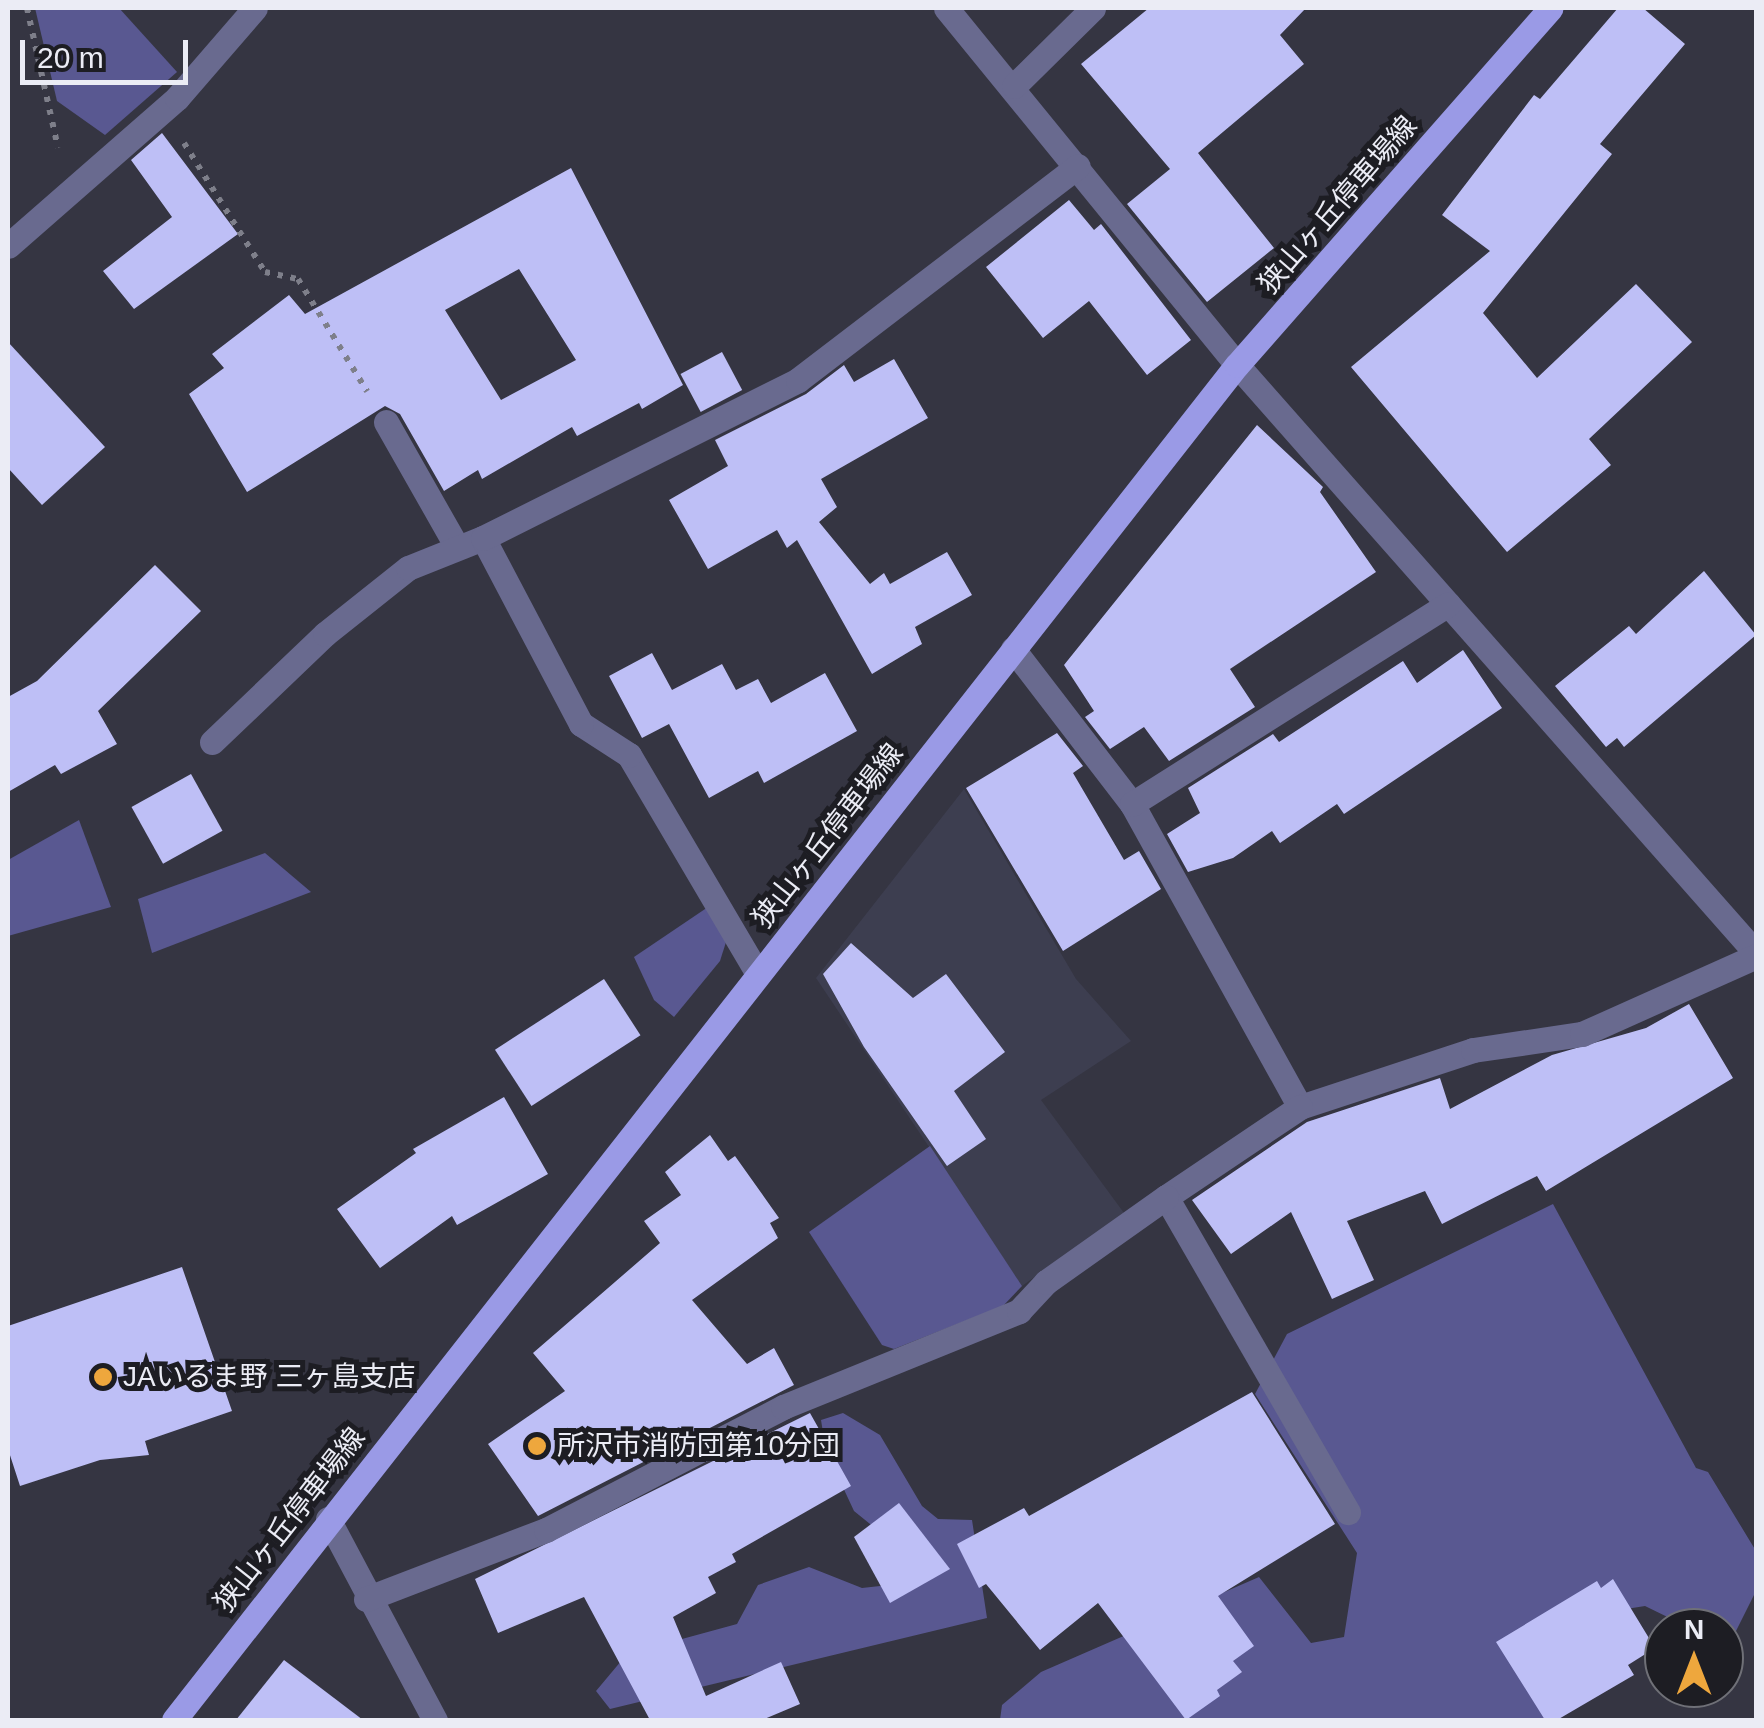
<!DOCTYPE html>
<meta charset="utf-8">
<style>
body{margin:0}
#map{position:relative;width:1764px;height:1728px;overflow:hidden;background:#353542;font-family:Helvetica,"Noto Sans JP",sans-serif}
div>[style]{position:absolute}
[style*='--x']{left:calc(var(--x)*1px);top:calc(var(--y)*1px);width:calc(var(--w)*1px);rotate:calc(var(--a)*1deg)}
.built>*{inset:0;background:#3d3e50}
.green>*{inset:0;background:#595891}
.building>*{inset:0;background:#bebff6;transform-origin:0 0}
.path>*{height:6px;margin-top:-3px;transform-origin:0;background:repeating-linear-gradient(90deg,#7e7f8a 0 5px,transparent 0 13px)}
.minor>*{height:25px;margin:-12.5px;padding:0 12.5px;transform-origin:12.5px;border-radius:12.5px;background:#696a8f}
.major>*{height:25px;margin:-12.5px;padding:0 12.5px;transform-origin:12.5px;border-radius:12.5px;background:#9a9ae6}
.dots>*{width:28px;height:28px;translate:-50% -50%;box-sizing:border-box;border:5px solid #1d1d23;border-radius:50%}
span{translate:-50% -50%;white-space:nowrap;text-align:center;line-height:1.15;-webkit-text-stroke:10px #1d1d23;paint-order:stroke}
.street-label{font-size:28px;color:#ebecf5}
.poi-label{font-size:28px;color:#ebecf5}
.left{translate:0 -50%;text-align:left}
.frame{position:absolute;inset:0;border:10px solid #ebecf5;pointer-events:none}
.north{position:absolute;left:1644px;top:1608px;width:100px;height:100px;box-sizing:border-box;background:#1d1d23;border:2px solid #6f7077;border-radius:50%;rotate:0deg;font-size:28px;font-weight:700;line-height:40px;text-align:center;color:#ebecf5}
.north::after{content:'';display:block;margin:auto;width:35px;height:45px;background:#eea73d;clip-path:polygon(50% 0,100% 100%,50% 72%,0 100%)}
.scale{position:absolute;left:20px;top:40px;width:168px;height:45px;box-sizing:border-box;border:5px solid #ebecf5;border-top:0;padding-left:12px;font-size:30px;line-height:35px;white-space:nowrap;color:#ebecf5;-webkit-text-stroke:8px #1d1d23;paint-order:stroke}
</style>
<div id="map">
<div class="built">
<div style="clip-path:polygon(964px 789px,1076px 979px,1131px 1041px,1041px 1100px,1124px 1213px,1022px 1286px,816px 978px)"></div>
</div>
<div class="green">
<div style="clip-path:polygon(35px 8px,119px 8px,177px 72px,105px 135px,57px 101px)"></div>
<div style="clip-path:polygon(79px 820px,111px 907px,8px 936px,8px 860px)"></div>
<div style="clip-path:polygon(265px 853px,311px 892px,152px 953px,138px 899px)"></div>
<div style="clip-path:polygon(711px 905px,726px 942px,720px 961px,674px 1017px,654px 1000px,634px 957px)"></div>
<div style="clip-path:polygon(930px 1146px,1022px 1286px,1003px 1306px,894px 1349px,882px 1345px,809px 1232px)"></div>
<div style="clip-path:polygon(1553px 1204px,1696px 1468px,1708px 1472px,1756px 1551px,1756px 1591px,1728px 1647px,1724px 1628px,1690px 1628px,1645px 1606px,1538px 1623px,1519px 1658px,1555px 1720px,1000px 1720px,1002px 1705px,1041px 1672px,1259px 1577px,1311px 1643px,1344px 1637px,1357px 1553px,1255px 1394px,1287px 1334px)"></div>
<div style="clip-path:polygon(843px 1413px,880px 1435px,922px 1506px,938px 1519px,972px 1520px,987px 1618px,610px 1709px,596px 1691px,627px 1654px,737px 1624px,758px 1585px,809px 1567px,862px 1588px,898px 1584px,896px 1545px,854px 1511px,826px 1451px,821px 1420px)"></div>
</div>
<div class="building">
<div style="clip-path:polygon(1149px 8px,1306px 8px,1280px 35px,1304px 64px,1198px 153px,1274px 248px,1207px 302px,1127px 204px,1170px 169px,1081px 64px)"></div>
<div style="clip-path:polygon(1618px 8px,1643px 8px,1685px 44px,1600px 144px,1612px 154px,1483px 313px,1537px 378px,1636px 284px,1692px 342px,1589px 439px,1611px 465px,1507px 552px,1351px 367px,1490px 251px,1442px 215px,1534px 95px,1540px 99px)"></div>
<div style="clip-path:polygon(162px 133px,238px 234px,134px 309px,103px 271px,172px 217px,131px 160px)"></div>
<div style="clip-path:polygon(evenodd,571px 168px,683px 385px,642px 409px,639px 403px,577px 436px,572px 427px,482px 479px,478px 470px,444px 491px,400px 414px,385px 406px,247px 492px,189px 394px,224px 368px,212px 354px,289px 295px,305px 314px,571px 168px,519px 269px,576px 360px,501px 400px,445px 310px,519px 269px)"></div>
<div style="clip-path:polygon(1069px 200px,1094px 230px,1101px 224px,1191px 340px,1147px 375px,1089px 301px,1043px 338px,986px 267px)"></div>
<div style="clip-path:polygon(8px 342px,105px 447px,42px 505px,8px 468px)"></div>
<div style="left:722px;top:352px;width:43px;height:47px;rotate:62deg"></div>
<div style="clip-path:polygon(894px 359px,928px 418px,821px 479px,837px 507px,819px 522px,870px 584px,884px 573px,890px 584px,947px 552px,972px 595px,915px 627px,922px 644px,872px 674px,797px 540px,787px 548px,777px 530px,708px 569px,669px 500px,728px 466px,715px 440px,806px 394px,844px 365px,854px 382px)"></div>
<div style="clip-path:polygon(1257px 425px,1323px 487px,1320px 492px,1376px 572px,1230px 669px,1255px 707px,1169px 761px,1144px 727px,1110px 749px,1085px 717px,1094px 711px,1064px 665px)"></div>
<div style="clip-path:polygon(155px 565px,201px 611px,98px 711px,117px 744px,61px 774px,55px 765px,8px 792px,8px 697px,37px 681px)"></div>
<div style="clip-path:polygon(1704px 571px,1756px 635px,1624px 747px,1617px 738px,1606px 747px,1555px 686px,1629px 626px,1636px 634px)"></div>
<div style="clip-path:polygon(1463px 650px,1502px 708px,1344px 814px,1337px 804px,1280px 843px,1272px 831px,1233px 858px,1188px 872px,1167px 834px,1200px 813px,1188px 788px,1273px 734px,1279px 742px,1403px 661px,1417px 683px)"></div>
<div style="clip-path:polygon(652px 653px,672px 690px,722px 664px,736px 690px,758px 679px,771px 703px,825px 673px,857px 731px,764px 783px,758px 771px,709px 798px,669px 724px,642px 738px,609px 676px)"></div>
<div style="clip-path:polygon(1057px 733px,1083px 766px,1073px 773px,1124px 860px,1139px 851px,1161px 889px,1063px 951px,966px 788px)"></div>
<div style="left:191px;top:774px;width:65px;height:68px;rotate:61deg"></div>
<div style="clip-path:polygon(851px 943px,913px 998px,946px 974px,1005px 1052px,954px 1091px,986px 1139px,947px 1166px,864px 1047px,823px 974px)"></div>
<div style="left:604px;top:979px;width:67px;height:130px;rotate:57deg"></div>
<div style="clip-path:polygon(1689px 1004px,1733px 1078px,1546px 1191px,1537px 1176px,1442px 1224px,1425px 1191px,1347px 1221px,1374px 1280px,1332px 1299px,1291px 1212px,1231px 1254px,1192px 1200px,1307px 1122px,1440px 1078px,1450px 1109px,1552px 1055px,1646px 1028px)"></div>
<div style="clip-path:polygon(504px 1097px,548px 1174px,457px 1225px,452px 1216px,380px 1268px,337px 1209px,416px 1153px,413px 1149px)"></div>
<div style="clip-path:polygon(710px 1135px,728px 1161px,735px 1156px,779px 1218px,770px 1223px,778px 1238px,692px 1300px,747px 1364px,774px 1348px,794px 1385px,538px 1516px,488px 1444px,565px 1391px,533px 1353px,660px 1243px,644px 1221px,681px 1195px,665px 1172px)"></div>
<div style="clip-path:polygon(182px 1267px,232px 1411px,145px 1441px,149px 1455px,100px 1460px,20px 1486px,8px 1449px,8px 1326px)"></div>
<div style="clip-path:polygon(1252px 1392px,1335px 1524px,1218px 1596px,1254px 1646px,1233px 1661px,1242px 1672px,1217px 1690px,1220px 1696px,1186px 1720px,1098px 1603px,1040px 1650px,986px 1584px,979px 1588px,957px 1544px,1024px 1508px,1029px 1516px)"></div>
<div style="clip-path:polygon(810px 1413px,851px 1486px,732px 1554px,736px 1562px,708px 1577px,716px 1593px,673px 1617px,706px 1696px,781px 1662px,800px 1704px,762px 1720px,650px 1720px,584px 1597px,498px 1633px,475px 1579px)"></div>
<div style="clip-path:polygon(899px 1503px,950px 1569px,890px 1603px,854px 1537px)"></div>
<div style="clip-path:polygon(1613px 1579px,1655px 1648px,1628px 1665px,1634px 1675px,1557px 1720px,1545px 1720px,1496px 1642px,1597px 1581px,1601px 1588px)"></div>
<div style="clip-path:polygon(284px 1660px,363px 1720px,236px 1720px)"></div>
</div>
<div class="path">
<div style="--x:27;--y:8;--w:143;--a:77.5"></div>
<div style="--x:184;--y:143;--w:152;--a:57.9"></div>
<div style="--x:265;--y:272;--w:34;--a:12"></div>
<div style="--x:298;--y:279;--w:132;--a:58.4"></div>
</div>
<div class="minor">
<div style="--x:946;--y:8;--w:461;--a:50.8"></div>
<div style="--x:1237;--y:365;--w:784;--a:48.57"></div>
<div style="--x:1014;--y:86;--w:111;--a:-44.6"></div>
<div style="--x:8;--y:246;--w:225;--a:-41.2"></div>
<div style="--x:177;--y:98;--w:119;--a:-49.1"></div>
<div style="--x:386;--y:422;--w:144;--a:60.4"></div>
<div style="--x:1013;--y:649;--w:195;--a:52.5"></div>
<div style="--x:1132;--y:804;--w:346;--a:61"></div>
<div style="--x:1300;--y:1107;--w:182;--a:-18.2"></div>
<div style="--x:1473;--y:1050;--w:110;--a:-8.4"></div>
<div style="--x:1582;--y:1034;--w:191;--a:-24.1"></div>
<div style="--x:212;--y:742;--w:156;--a:-43.7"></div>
<div style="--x:325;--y:634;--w:106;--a:-38.5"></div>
<div style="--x:408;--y:568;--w:81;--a:-21.8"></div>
<div style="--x:1132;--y:804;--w:374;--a:-32.3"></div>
<div style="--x:758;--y:974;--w:254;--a:-120.5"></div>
<div style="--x:629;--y:755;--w:57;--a:-147.1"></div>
<div style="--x:581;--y:724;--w:210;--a:-117.8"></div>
<div style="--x:483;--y:538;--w:352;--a:-26.6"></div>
<div style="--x:798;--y:380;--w:352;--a:-37.4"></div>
<div style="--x:1300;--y:1107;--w:161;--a:146.1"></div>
<div style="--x:1166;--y:1197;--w:364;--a:60"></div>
<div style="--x:328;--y:1519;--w:228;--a:62"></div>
<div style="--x:366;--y:1599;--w:193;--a:-21"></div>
<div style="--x:546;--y:1530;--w:267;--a:-27.4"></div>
<div style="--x:783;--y:1407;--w:255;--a:-22.1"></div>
<div style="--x:1019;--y:1311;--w:40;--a:-47"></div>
<div style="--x:1046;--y:1282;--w:147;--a:-35.3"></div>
</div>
<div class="major">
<div style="--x:174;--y:1720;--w:1722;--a:-51.89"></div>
<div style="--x:1237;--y:365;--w:475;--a:-48.7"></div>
</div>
<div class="dots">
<div style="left:103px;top:1377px;background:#eea73d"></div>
<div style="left:537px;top:1446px;background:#eea73d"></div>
</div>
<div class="street-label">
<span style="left:1338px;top:205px;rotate:-49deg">狭山ヶ丘停車場線</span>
<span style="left:828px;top:836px;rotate:-52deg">狭山ヶ丘停車場線</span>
<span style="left:290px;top:1520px;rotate:-52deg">狭山ヶ丘停車場線</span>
</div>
<div class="poi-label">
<span class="left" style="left:123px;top:1377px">JAいるま野 三ヶ島支店</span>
<span class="left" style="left:557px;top:1446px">所沢市消防団第10分団</span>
</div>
<div class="frame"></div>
<div class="north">N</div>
<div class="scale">20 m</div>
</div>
